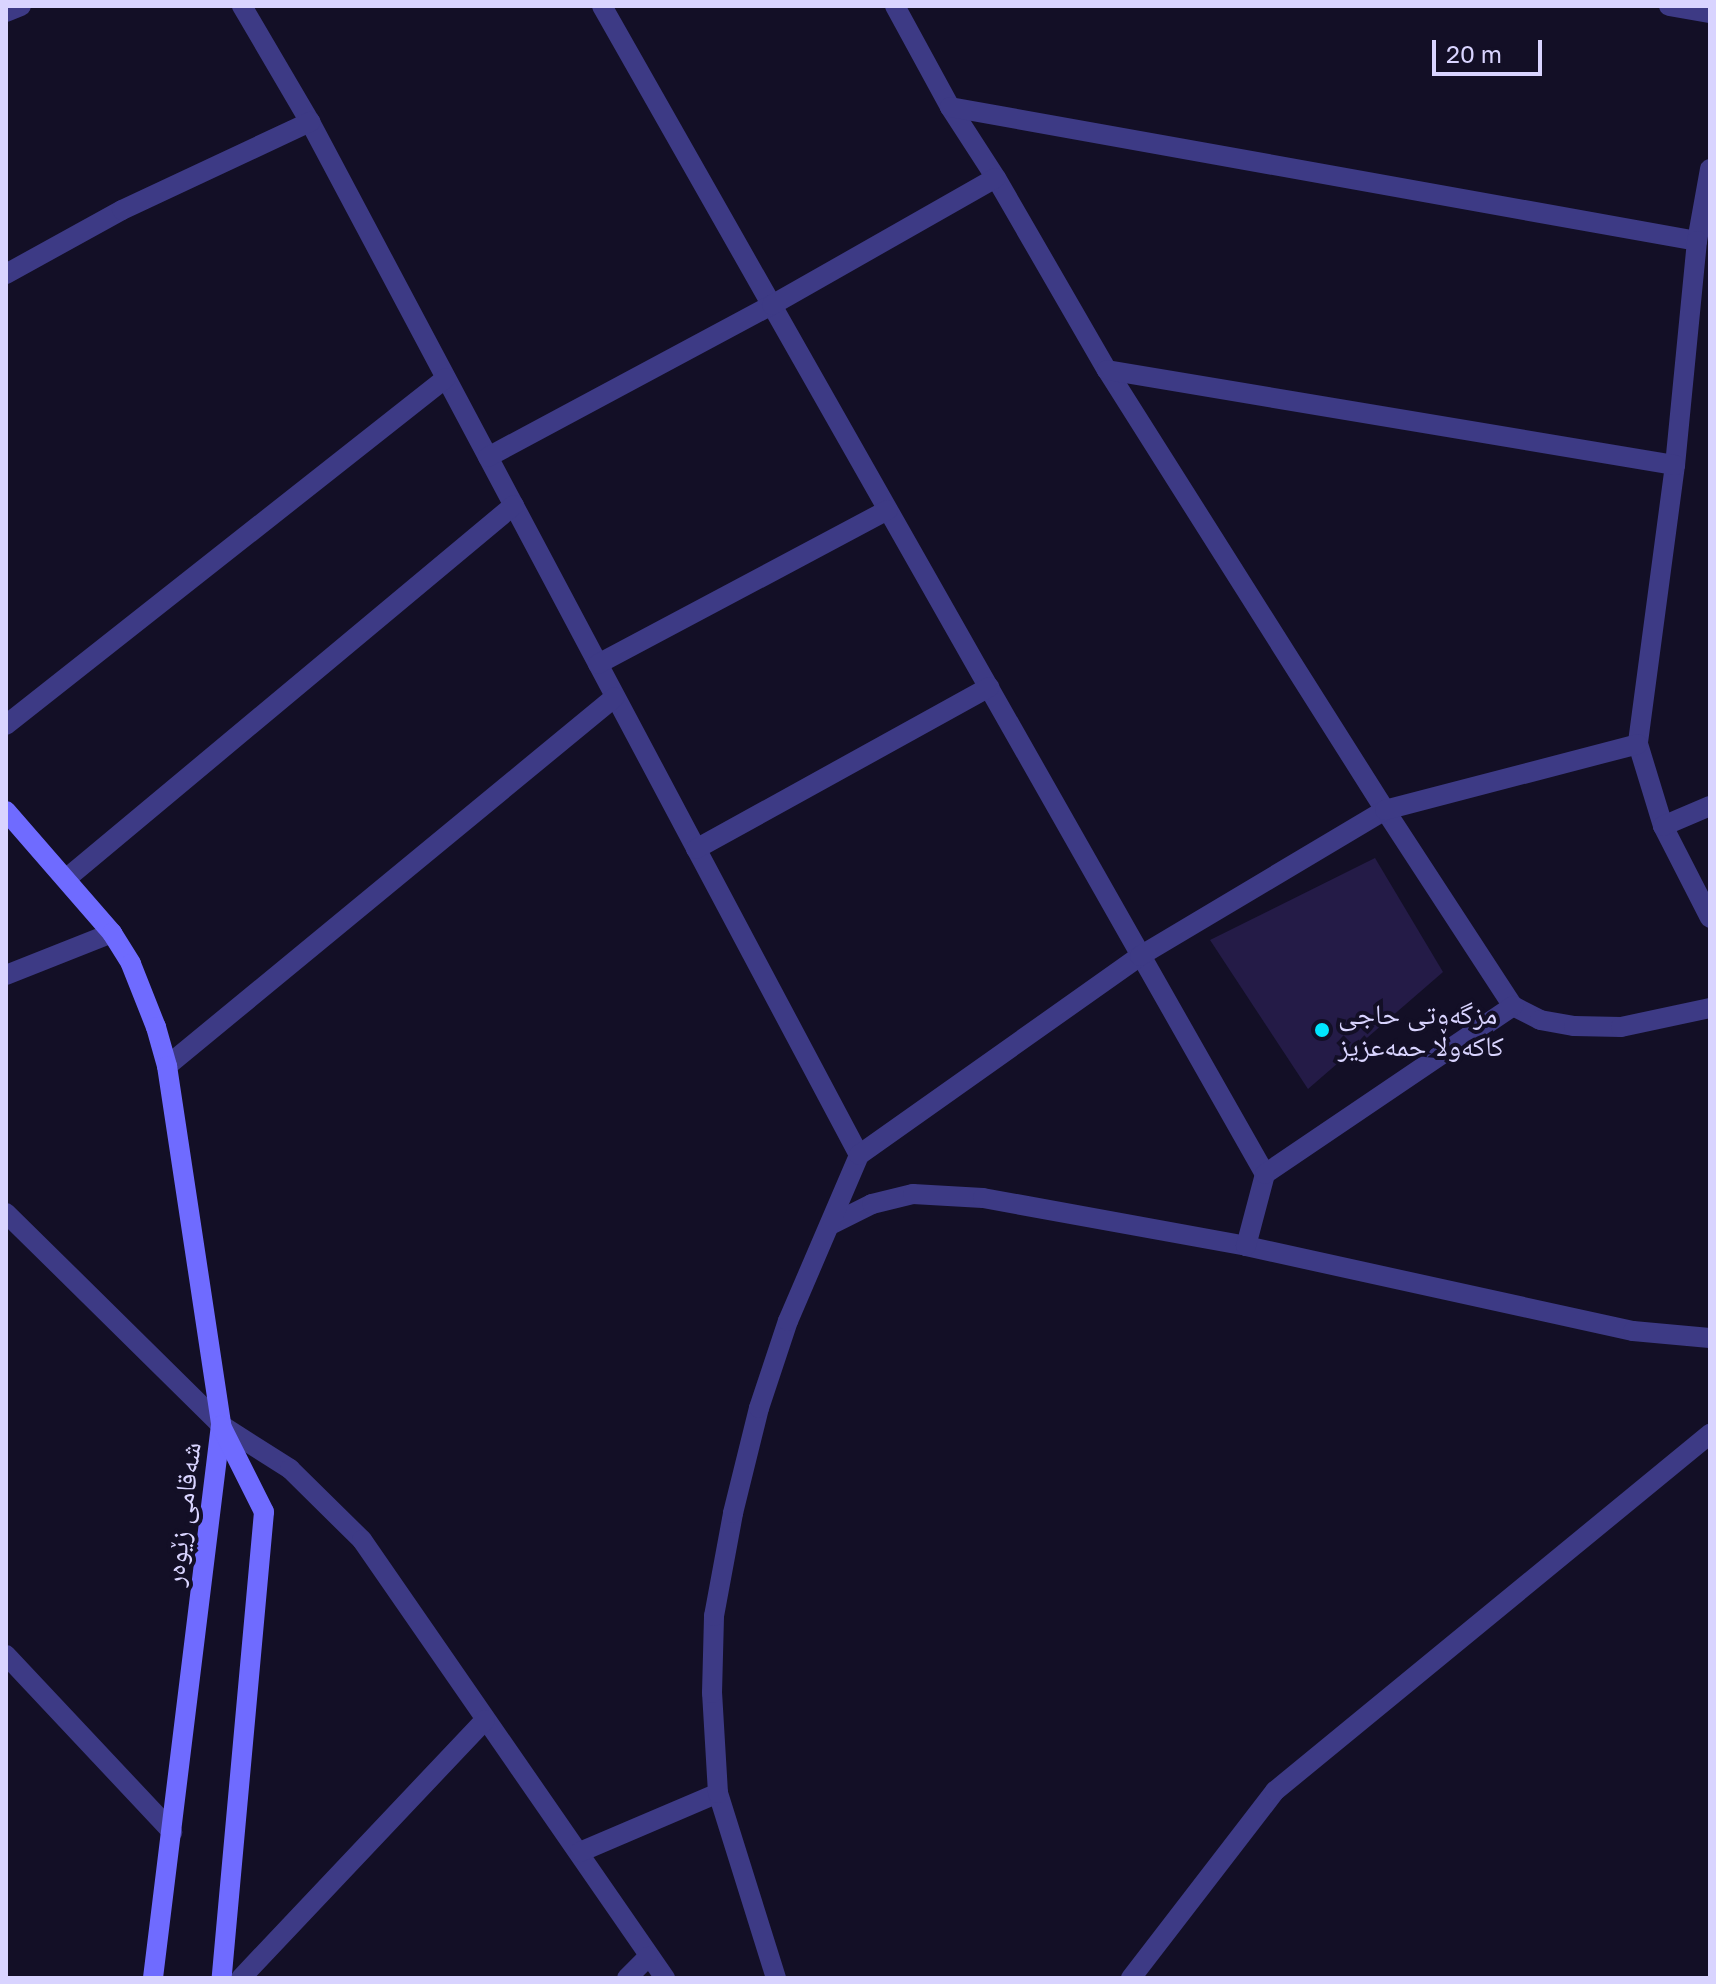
<!DOCTYPE html>
<meta charset="utf-8">
<style>
body{margin:0}
#map{position:relative;width:1716px;height:1984px;overflow:hidden;background:#130f26;font-family:"Golos Text","Noto Naskh Arabic",sans-serif}
div>[style]{position:absolute}
[style*='--x']{left:calc(var(--x)*1px);top:calc(var(--y)*1px);width:calc(var(--w)*1px);rotate:calc(var(--a)*1deg)}
.building>*{inset:0;background:#241b47}
.street>*{height:20px;margin:-10px;padding:0 10px;transform-origin:10px;border-radius:10px;background:#3d3a85}
.secondary>*{height:20px;margin:-10px;padding:0 10px;transform-origin:10px;border-radius:10px;background:#6f6bff}
.dots>*{width:22px;height:22px;translate:-50% -50%;box-sizing:border-box;border:4px solid #130f26;border-radius:50%}
span{translate:-50% -50%;white-space:nowrap;text-align:center;line-height:1.15;-webkit-text-stroke:8px #130f26;paint-order:stroke}
.poi-label{font-size:28px;color:#d9d4ff}
.left{translate:0 -50%;text-align:left}
.street-label{font-size:28px;color:#d9d4ff}
.frame{position:absolute;inset:0;border:8px solid #d9d4ff;pointer-events:none}
.scale{position:absolute;left:1432px;top:40px;width:110px;height:36px;box-sizing:border-box;border:4px solid #d9d4ff;border-top:0;padding-left:10px;font-size:24px;line-height:28px;white-space:nowrap;color:#d9d4ff;-webkit-text-stroke:6px #130f26;paint-order:stroke}
</style>
<div id="map">
<div class="building">
<div style="clip-path:polygon(1375px 858px,1443px 972px,1308px 1089px,1210px 940px)"></div>
</div>
<div class="street">
<div style="--x:242;--y:6;--w:134;--a:59.6"></div>
<div style="--x:310;--y:122;--w:1170;--a:62.01"></div>
<div style="--x:602;--y:6;--w:1343;--a:60.42"></div>
<div style="--x:895;--y:6;--w:115;--a:61.4"></div>
<div style="--x:950;--y:107;--w:85;--a:57.1"></div>
<div style="--x:996;--y:178;--w:222;--a:60"></div>
<div style="--x:1107;--y:370;--w:520;--a:57.71"></div>
<div style="--x:1385;--y:810;--w:234;--a:56.9"></div>
<div style="--x:1513;--y:1006;--w:30;--a:27"></div>
<div style="--x:1540;--y:1020;--w:35;--a:10"></div>
<div style="--x:1574;--y:1026;--w:47;--a:1.2"></div>
<div style="--x:1621;--y:1027;--w:91;--a:-12.1"></div>
<div style="--x:1669;--y:6;--w:42;--a:9.7"></div>
<div style="--x:6;--y:12;--w:16;--a:-22"></div>
<div style="--x:950;--y:107;--w:759;--a:10.17"></div>
<div style="--x:1710;--y:169;--w:73;--a:100.2"></div>
<div style="--x:1697;--y:241;--w:225;--a:95.6"></div>
<div style="--x:1675;--y:465;--w:281;--a:97.6"></div>
<div style="--x:1638;--y:744;--w:86;--a:73"></div>
<div style="--x:1663;--y:826;--w:103;--a:62.9"></div>
<div style="--x:6;--y:274;--w:132;--a:-28.9"></div>
<div style="--x:122;--y:210;--w:208;--a:-25.1"></div>
<div style="--x:1107;--y:370;--w:576;--a:9.5"></div>
<div style="--x:488;--y:457;--w:322;--a:-28.2"></div>
<div style="--x:772;--y:305;--w:257;--a:-29.6"></div>
<div style="--x:598;--y:664;--w:328;--a:-28"></div>
<div style="--x:6;--y:725;--w:560;--a:-38.26"></div>
<div style="--x:1663;--y:826;--w:51;--a:-23.1"></div>
<div style="--x:696;--y:849;--w:335;--a:-28.9"></div>
<div style="--x:67;--y:878;--w:582;--a:-39.84"></div>
<div style="--x:6;--y:975;--w:114;--a:-21.6"></div>
<div style="--x:167;--y:1066;--w:580;--a:-39.48"></div>
<div style="--x:6;--y:1213;--w:302;--a:44.6"></div>
<div style="--x:221;--y:1425;--w:82;--a:32.5"></div>
<div style="--x:290;--y:1469;--w:101;--a:44.6"></div>
<div style="--x:362;--y:1540;--w:533;--a:55.33"></div>
<div style="--x:830;--y:1225;--w:47;--a:-26.6"></div>
<div style="--x:872;--y:1204;--w:42;--a:-13.7"></div>
<div style="--x:913;--y:1194;--w:70;--a:3.3"></div>
<div style="--x:983;--y:1198;--w:267;--a:10.3"></div>
<div style="--x:1246;--y:1246;--w:396;--a:12.4"></div>
<div style="--x:1633;--y:1331;--w:77;--a:5.2"></div>
<div style="--x:1246;--y:1246;--w:74;--a:-75.2"></div>
<div style="--x:1265;--y:1174;--w:300;--a:-34.1"></div>
<div style="--x:6;--y:1655;--w:243;--a:46.8"></div>
<div style="--x:580;--y:1852;--w:150;--a:-23.1"></div>
<div style="--x:241;--y:1978;--w:355;--a:-46.6"></div>
<div style="--x:627;--y:1978;--w:30;--a:-45"></div>
<div style="--x:776;--y:1978;--w:194;--a:-107.4"></div>
<div style="--x:718;--y:1793;--w:100;--a:-93.4"></div>
<div style="--x:712;--y:1693;--w:77;--a:-88.5"></div>
<div style="--x:714;--y:1616;--w:105;--a:-79.5"></div>
<div style="--x:733;--y:1513;--w:108;--a:-76.1"></div>
<div style="--x:759;--y:1408;--w:92;--a:-71.6"></div>
<div style="--x:788;--y:1321;--w:181;--a:-66.8"></div>
<div style="--x:859;--y:1155;--w:344;--a:-35.3"></div>
<div style="--x:1140;--y:956;--w:285;--a:-30.8"></div>
<div style="--x:1385;--y:810;--w:261;--a:-14.6"></div>
<div style="--x:1131;--y:1978;--w:236;--a:-52.4"></div>
<div style="--x:1275;--y:1791;--w:563;--a:-39.38"></div>
</div>
<div class="secondary">
<div style="--x:6;--y:811;--w:162;--a:49"></div>
<div style="--x:112;--y:933;--w:36;--a:58"></div>
<div style="--x:131;--y:964;--w:68;--a:68.4"></div>
<div style="--x:156;--y:1027;--w:41;--a:74.2"></div>
<div style="--x:167;--y:1066;--w:363;--a:81.4"></div>
<div style="--x:221;--y:1425;--w:557;--a:97.01"></div>
<div style="--x:221;--y:1426;--w:96;--a:63.4"></div>
<div style="--x:264;--y:1512;--w:468;--a:95.2"></div>
</div>
<div class="dots">
<div style="left:1322px;top:1030px;background:#00e5ff"></div>
</div>
<div class="poi-label">
<span class="left" style="left:1338px;top:1030px">مزگەوتی حاجی<br>کاکەوڵا حمەعزیز</span>
</div>
<div class="street-label">
<span style="left:182px;top:1514px;rotate:-83deg">شەقامی زێوەر</span>
</div>
<div class="frame"></div>
<div class="scale">20 m</div>
</div>
